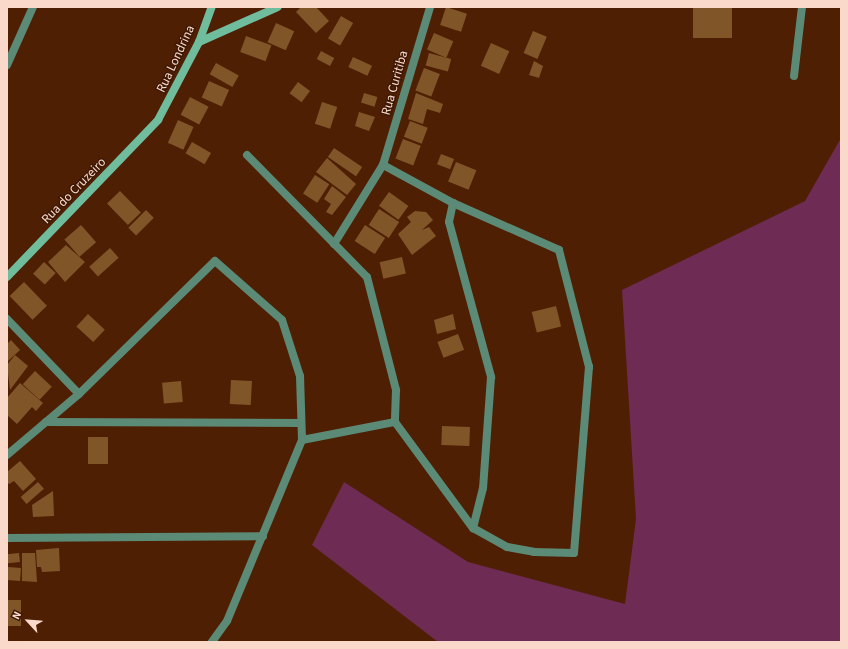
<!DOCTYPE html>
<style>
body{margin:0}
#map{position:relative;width:848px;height:649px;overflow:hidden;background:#4f1f03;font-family:"Source Sans 3",sans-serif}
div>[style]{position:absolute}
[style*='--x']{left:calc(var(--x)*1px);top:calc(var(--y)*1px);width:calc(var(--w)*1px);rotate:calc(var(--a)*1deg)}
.green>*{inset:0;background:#6e2b54}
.building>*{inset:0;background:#805629;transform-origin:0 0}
.street>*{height:8px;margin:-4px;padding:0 4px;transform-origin:4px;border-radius:4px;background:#5b8a76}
.secondary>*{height:8px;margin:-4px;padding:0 4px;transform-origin:4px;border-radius:4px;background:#70bd9e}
span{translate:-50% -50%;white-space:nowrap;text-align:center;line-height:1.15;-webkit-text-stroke:3px #3e1905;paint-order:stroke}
.street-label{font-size:13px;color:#fad9cb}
.frame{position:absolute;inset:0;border:8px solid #fad9cb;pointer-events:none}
.north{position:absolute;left:8px;top:601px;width:40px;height:40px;-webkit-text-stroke:3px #3e1905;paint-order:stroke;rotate:296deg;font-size:11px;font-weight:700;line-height:16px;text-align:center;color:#fad9cb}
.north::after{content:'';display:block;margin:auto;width:14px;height:18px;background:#fad9cb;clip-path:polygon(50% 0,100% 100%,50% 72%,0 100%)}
</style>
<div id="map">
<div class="green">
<div style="clip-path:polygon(841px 138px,841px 642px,438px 642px,312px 545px,344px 482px,468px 562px,625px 604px,636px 519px,622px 290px,805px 201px)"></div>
</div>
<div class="building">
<div style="clip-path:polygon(301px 7px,316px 7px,329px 21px,316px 33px,296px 12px)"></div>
<div style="left:446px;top:7px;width:22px;height:19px;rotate:18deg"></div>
<div style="left:693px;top:7px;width:39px;height:31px"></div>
<div style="left:341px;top:16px;width:14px;height:26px;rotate:30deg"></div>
<div style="left:276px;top:23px;width:20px;height:21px;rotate:24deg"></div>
<div style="left:533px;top:31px;width:15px;height:24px;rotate:23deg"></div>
<div style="left:434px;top:33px;width:21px;height:18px;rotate:23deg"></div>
<div style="left:246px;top:36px;width:27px;height:17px;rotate:20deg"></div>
<div style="left:491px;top:43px;width:20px;height:25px;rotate:24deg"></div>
<div style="left:321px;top:51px;width:15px;height:9px;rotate:28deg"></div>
<div style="left:429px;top:53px;width:23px;height:13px;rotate:15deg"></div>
<div style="left:353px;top:57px;width:21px;height:11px;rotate:25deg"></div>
<div style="clip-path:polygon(534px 61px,543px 66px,539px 78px,529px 75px)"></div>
<div style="left:216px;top:63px;width:26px;height:13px;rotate:29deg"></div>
<div style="left:424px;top:68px;width:17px;height:24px;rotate:21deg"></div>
<div style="left:209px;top:81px;width:22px;height:18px;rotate:24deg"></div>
<div style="left:298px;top:82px;width:15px;height:14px;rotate:37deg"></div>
<div style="left:364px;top:93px;width:14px;height:10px;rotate:17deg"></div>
<div style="clip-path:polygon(416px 93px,443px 104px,440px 113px,427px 109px,423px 124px,408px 119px)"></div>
<div style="left:190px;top:97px;width:21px;height:20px;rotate:28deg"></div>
<div style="left:322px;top:102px;width:16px;height:23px;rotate:18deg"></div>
<div style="clip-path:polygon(359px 112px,375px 117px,369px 131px,355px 126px)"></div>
<div style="left:178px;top:120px;width:17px;height:25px;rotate:24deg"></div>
<div style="left:410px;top:121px;width:19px;height:17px;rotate:21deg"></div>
<div style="left:403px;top:139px;width:19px;height:21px;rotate:21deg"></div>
<div style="left:192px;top:142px;width:22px;height:13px;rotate:30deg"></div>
<div style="left:334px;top:148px;width:34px;height:11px;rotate:34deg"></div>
<div style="left:441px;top:154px;width:14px;height:11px;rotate:21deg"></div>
<div style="clip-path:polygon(327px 158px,356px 184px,347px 195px,316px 172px)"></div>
<div style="left:456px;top:162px;width:22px;height:21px;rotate:22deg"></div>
<div style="left:315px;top:175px;width:17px;height:22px;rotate:33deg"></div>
<div style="clip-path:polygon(332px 186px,346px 197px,332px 215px,326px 212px,331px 204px,324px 199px)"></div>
<div style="left:120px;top:191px;width:30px;height:18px;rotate:46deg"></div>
<div style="left:389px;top:192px;width:24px;height:17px;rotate:36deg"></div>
<div style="left:379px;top:209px;width:24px;height:19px;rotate:33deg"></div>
<div style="left:146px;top:210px;width:11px;height:25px;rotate:45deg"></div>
<div style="clip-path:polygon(415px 211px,426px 212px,433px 220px,422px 230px,429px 227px,436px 236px,412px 255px,398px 234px,411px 222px,407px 217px)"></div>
<div style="left:81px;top:225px;width:23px;height:22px;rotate:49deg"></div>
<div style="left:365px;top:225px;width:24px;height:19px;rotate:33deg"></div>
<div style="clip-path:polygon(66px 245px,85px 262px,65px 282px,48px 262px)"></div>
<div style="left:110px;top:248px;width:13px;height:28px;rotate:48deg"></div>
<div style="left:402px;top:257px;width:17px;height:23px;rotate:77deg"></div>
<div style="left:44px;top:262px;width:16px;height:16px;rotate:43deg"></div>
<div style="left:24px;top:282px;width:33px;height:20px;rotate:46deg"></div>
<div style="left:556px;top:306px;width:21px;height:25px;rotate:76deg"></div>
<div style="left:88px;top:314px;width:23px;height:17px;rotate:43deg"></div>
<div style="clip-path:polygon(453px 314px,456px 329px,437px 334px,434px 320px)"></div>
<div style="left:458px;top:334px;width:17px;height:22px;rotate:69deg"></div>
<div style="clip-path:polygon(11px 340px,20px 350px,7px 362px,7px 344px)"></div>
<div style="clip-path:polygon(15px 355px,28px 366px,10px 390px,7px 365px)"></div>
<div style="left:35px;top:371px;width:23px;height:18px;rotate:43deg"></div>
<div style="left:231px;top:380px;width:21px;height:24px;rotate:3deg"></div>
<div style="left:181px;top:381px;width:21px;height:19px;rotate:85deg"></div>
<div style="clip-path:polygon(20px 383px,43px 403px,36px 411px,32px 407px,17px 424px,7px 415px,7px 398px)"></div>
<div style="left:442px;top:426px;width:28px;height:19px;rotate:2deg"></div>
<div style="left:88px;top:437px;width:20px;height:27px"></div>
<div style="clip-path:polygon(20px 461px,36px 479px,23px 491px,14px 481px,9px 484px,7px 482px,7px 472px)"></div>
<div style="left:38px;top:482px;width:9px;height:23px;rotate:49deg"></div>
<div style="clip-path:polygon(53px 491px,54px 516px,33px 517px,32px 505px)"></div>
<div style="clip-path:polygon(59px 548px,60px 571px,42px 572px,41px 567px,37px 567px,36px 550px)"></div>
<div style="left:19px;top:553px;width:9px;height:12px;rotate:84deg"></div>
<div style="clip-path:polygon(22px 553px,35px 553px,37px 582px,22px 581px)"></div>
<div style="left:8px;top:567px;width:13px;height:13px;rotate:4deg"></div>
<div style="left:7px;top:600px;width:14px;height:26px"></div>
</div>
<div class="street">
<div style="--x:7;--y:65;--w:64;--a:-65.9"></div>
<div style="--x:794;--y:76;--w:69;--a:-83.4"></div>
<div style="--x:247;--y:155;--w:171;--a:45.5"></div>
<div style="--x:367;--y:277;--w:117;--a:75.6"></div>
<div style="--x:396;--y:390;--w:32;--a:92"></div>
<div style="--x:395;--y:422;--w:132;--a:53.7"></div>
<div style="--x:473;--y:528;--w:39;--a:29"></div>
<div style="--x:507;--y:547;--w:27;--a:10"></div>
<div style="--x:534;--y:552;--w:40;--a:1.4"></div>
<div style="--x:574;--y:553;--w:187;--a:-85.4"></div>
<div style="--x:589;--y:367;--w:121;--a:-104.4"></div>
<div style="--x:559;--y:250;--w:116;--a:-156.1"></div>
<div style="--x:453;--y:203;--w:80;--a:-151.5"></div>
<div style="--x:453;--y:203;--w:19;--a:102"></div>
<div style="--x:449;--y:222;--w:161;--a:74.8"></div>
<div style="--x:491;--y:377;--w:111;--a:94.1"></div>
<div style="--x:483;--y:488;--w:41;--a:104"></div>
<div style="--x:334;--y:244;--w:93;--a:-58.2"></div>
<div style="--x:383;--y:165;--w:165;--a:-73.4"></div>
<div style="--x:7;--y:319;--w:104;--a:46.2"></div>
<div style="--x:46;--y:422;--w:255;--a:0.2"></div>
<div style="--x:302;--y:440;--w:95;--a:-11"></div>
<div style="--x:7;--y:455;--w:94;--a:-40.3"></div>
<div style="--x:79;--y:394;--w:190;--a:-44.4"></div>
<div style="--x:215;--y:261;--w:89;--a:41.4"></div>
<div style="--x:282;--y:320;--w:59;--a:72.2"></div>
<div style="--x:300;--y:376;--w:64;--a:88.2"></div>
<div style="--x:302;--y:440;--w:196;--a:112.5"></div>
<div style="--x:227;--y:621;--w:26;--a:126"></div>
<div style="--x:7;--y:538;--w:256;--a:-0.4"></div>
</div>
<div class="secondary">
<div style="--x:199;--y:42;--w:86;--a:-23.9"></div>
<div style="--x:7;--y:277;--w:218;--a:-46.1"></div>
<div style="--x:158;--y:120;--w:88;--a:-62.3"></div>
<div style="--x:199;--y:42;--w:37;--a:-70"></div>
</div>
<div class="street-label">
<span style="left:176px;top:59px;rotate:-65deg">Rua Londrina</span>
<span style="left:395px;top:83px;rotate:-74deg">Rua Curitiba</span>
<span style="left:74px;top:191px;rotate:-46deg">Rua do Cruzeiro</span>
</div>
<div class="frame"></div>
<div class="north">N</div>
</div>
